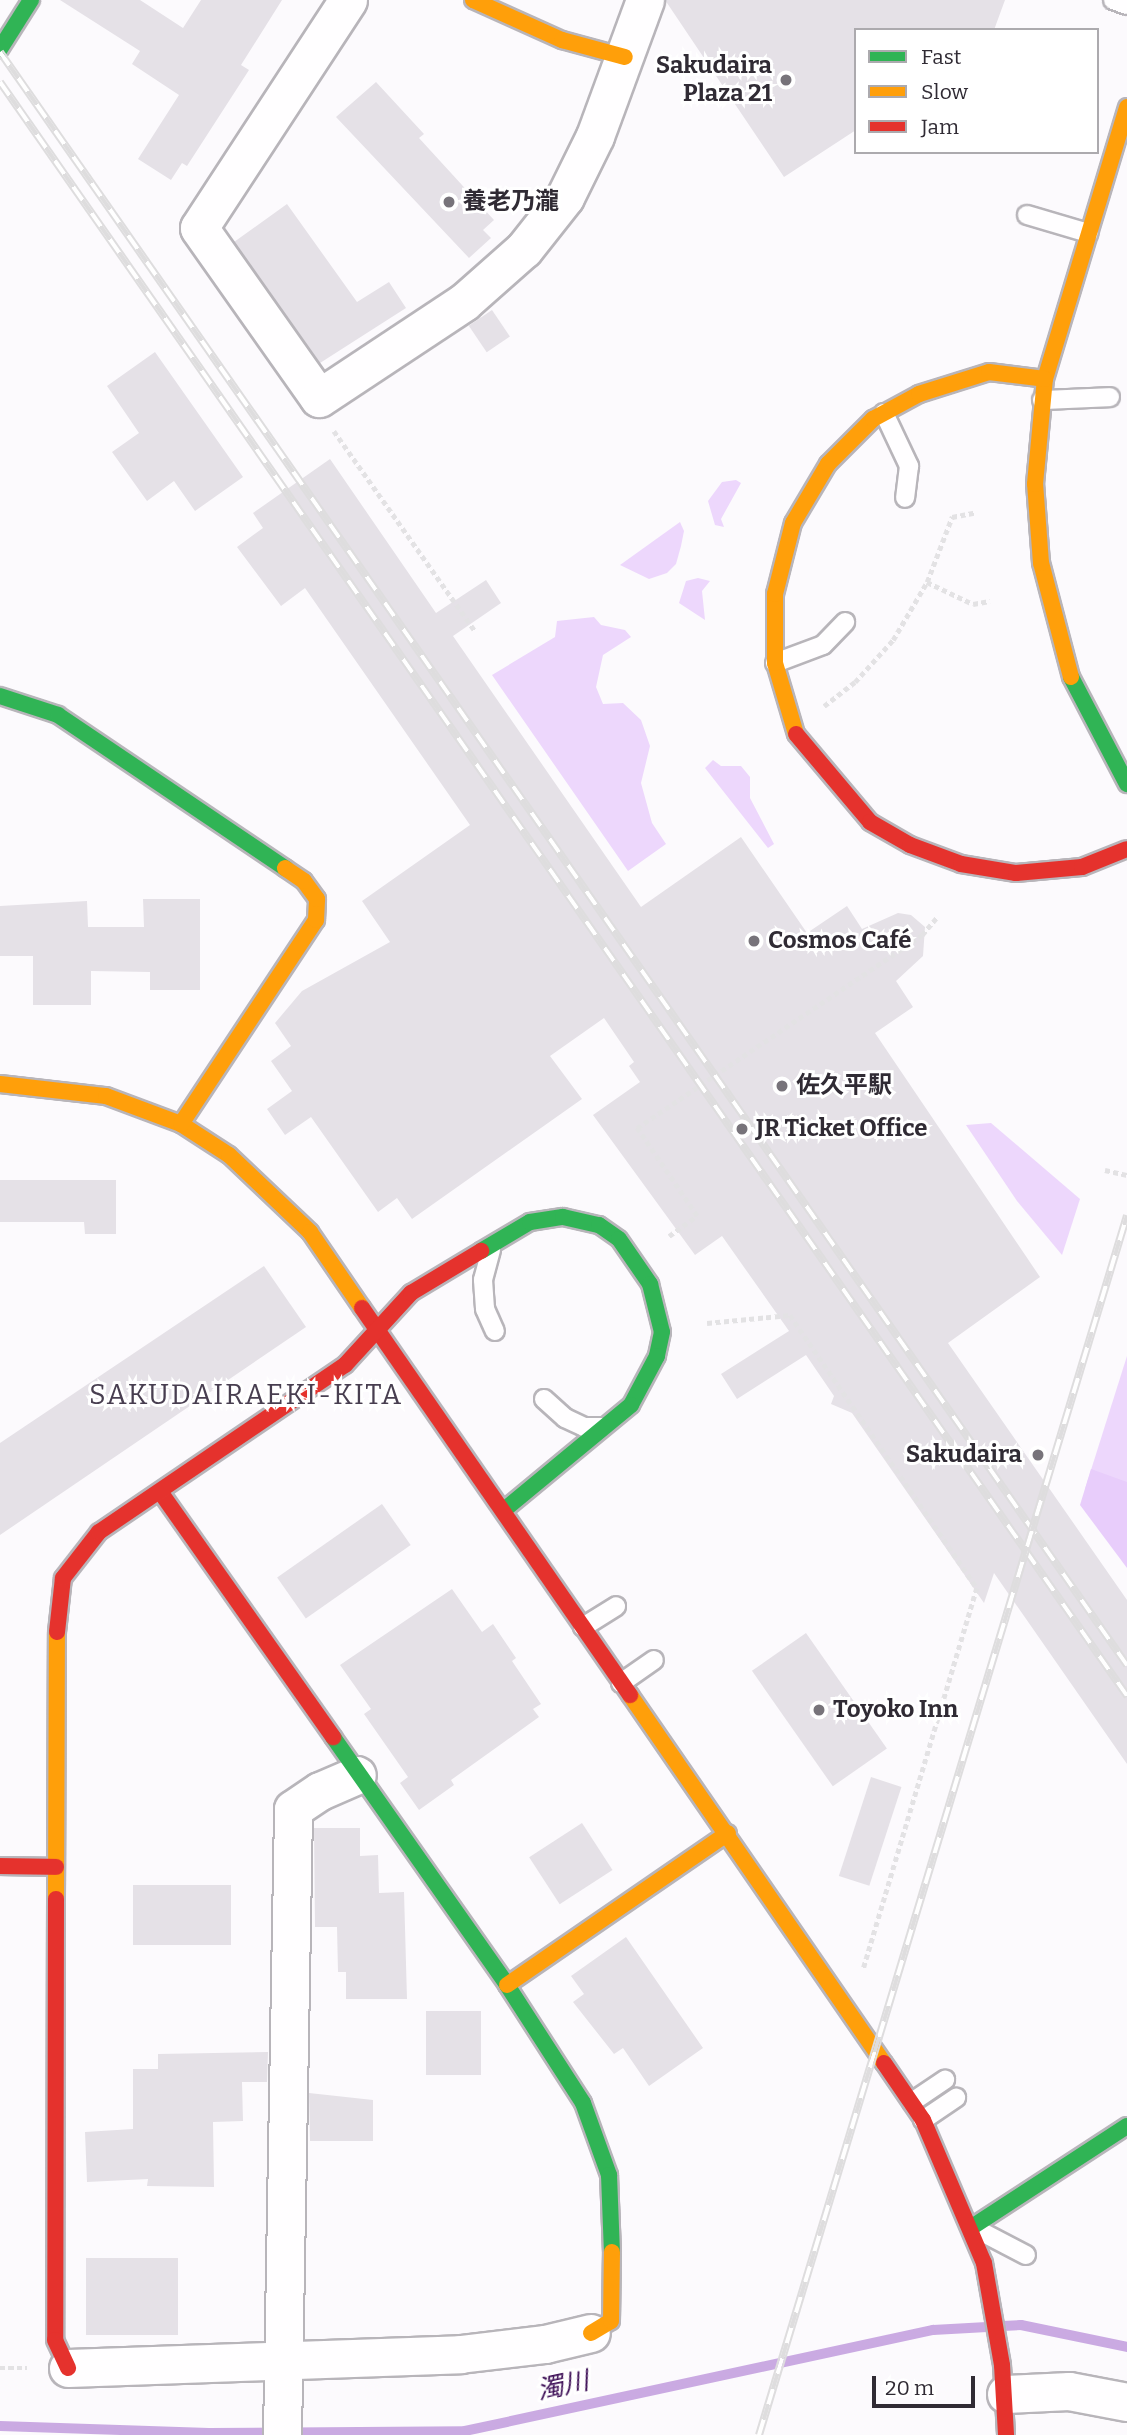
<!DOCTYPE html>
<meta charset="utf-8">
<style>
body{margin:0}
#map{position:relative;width:1127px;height:2435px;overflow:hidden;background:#fcfafd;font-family:Bitter,"Noto Sans JP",serif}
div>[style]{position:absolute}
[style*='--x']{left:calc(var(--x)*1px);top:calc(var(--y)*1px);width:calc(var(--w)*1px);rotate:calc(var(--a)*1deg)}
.green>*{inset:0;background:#edd7fc}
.forest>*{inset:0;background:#e8cdfb}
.stream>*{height:10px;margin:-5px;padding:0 5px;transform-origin:5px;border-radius:5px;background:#caaae2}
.building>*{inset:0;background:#e5e1e7;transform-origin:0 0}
.path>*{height:4.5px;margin-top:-2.25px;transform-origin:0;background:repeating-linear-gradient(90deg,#e3e2e4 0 5px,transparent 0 8.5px)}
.roads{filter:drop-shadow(2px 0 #b8b5ba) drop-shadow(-2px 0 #b8b5ba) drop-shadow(0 2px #b8b5ba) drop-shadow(0 -2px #b8b5ba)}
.lane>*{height:18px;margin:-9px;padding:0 9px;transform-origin:9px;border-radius:9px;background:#fffeff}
.street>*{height:37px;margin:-18.5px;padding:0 18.5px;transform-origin:18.5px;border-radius:18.5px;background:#fffeff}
.fast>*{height:16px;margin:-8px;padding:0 8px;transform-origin:8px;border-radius:8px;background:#30b455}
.slow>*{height:16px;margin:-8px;padding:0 8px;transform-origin:8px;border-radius:8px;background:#ff9f0a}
.jam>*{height:16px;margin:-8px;padding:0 8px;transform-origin:8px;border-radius:8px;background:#e5322d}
.rail>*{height:8px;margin-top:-4px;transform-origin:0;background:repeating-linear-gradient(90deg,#fff 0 16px,#deddde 0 32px);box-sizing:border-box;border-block:2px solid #deddde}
.dots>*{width:19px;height:19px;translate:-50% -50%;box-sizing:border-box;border:4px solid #fff;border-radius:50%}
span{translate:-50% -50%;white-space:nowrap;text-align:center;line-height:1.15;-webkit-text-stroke:6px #fff;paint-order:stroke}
.poi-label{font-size:24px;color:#302b34;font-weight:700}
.right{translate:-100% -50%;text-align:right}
.left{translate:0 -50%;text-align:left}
.water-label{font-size:26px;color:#3e1057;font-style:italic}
.quarter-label{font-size:28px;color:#483e50;letter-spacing:2px}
.legend{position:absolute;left:854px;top:28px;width:245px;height:126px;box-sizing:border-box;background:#fff;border:2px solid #acaaae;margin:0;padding:9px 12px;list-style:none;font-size:21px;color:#302b34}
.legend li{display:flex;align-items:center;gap:14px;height:35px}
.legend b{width:35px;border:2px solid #acaaae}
.scale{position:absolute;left:872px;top:2376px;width:103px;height:32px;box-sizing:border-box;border:4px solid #302b34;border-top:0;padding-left:9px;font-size:21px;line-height:24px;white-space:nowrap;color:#302b34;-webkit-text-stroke:5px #fff;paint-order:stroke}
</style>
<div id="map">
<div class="green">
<div style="clip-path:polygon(736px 480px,741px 483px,721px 519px,724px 527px,715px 525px,708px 501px,722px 482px)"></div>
<div style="clip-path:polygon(680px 522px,684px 531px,681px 546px,676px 564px,667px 573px,649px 579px,620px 565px)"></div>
<div style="clip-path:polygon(698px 578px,710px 581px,702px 591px,705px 620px,679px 603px,686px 581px)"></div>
<div style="clip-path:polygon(594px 617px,601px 625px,625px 630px,631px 637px,603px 655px,596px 687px,603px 704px,623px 703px,641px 720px,650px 746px,641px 783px,652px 823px,666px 844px,628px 871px,492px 675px,555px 637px,557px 621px)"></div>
<div style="clip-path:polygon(713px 760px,721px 766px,741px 766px,750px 777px,750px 798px,774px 844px,768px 848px,705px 768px)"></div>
<div style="clip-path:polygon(991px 1123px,1080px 1199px,1062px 1255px,1017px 1201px,966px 1125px)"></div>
<div style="clip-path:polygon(1127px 1356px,1127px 1549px,1085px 1489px)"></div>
</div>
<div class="forest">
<div style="clip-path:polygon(1091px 1469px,1127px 1482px,1127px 1568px,1080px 1505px)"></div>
</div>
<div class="stream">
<div style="--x:1003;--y:2326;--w:18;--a:-3"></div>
<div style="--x:1021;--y:2325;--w:108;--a:11.7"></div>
<div style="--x:0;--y:2426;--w:209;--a:1.9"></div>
<div style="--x:209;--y:2433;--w:256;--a:-0.4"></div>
<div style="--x:465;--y:2431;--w:479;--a:-12.2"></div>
<div style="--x:933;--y:2330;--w:54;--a:-3.2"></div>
</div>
<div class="building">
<div style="clip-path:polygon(60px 0,140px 0,183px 28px,201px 0,282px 0,241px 65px,249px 70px,187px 166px,182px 163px,171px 180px,138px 159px,179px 95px,132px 64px,140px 51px)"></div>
<div style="clip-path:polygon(665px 0,1005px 0,994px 30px,856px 30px,856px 130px,784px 177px)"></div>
<div style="clip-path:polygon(376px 82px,424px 134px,419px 138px,494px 220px,483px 230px,491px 238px,469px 258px,336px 117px)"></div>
<div style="clip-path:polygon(287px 204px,357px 302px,389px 282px,406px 308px,320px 363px,234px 242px)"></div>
<div style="left:492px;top:310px;width:32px;height:28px;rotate:56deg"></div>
<div style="clip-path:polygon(155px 352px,243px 477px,195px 511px,174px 481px,147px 501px,112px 452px,139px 433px,107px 386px)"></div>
<div style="clip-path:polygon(330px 459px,436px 613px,486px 580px,501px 603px,453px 636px,641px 907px,741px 837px,807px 933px,847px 906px,862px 929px,898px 913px,911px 915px,925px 927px,923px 956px,896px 981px,913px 1007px,875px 1033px,1040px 1277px,948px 1343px,1127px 1600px,1127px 1764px,994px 1573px,984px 1603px,852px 1413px,831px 1404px,834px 1396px,806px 1355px,737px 1399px,721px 1374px,789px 1331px,722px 1236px,695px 1255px,593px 1115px,640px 1082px,629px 1066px,634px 1062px,604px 1018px,550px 1056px,582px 1099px,412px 1219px,397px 1198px,378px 1212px,311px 1117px,285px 1135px,267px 1109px,292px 1091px,271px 1061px,291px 1046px,275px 1023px,302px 991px,390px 942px,362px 901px,470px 825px,305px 588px,281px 606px,237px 547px,263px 528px,253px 513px)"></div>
<div style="clip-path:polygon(143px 899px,200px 899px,200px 990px,150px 990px,150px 972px,91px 971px,91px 1005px,33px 1005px,33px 956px,0 956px,0 906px,87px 901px,88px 927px,144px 927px)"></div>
<div style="clip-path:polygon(0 1180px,116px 1180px,116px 1234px,85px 1234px,84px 1222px,0 1222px)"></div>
<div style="clip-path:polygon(264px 1266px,306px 1327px,0 1535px,0 1443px)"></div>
<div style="left:382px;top:1504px;width:50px;height:128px;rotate:55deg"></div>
<div style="clip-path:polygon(452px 1589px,482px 1632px,493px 1624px,516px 1658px,512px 1661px,541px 1704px,533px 1709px,539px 1717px,451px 1780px,454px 1785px,419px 1810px,400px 1783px,408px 1777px,364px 1714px,371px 1709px,340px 1665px)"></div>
<div style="left:806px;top:1633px;width:141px;height:66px;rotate:55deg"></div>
<div style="left:871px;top:1777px;width:32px;height:104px;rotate:18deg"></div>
<div style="left:582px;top:1823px;width:56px;height:63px;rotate:57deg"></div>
<div style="clip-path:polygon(314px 1828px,360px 1828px,360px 1856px,378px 1855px,379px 1893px,404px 1892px,407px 1999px,346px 1999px,346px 1972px,338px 1972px,337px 1927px,315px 1927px)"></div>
<div style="left:133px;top:1885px;width:98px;height:60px"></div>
<div style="clip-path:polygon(626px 1937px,703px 2048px,649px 2086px,623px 2048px,614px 2054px,573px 2002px,584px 1994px,571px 1976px)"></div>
<div style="left:426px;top:2011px;width:55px;height:64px"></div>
<div style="clip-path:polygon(268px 2052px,267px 2082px,242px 2082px,243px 2121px,213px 2122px,214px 2187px,147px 2186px,148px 2179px,87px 2182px,85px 2132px,133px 2129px,133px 2069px,158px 2069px,158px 2054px)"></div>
<div style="clip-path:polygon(309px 2093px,373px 2100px,373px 2141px,310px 2141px)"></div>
<div style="left:86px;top:2258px;width:92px;height:77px"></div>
</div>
<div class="path">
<div style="--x:334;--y:431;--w:245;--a:54.8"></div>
<div style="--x:927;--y:582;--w:51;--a:25.6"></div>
<div style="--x:973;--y:604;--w:17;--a:-10"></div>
<div style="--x:824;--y:706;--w:39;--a:-38"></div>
<div style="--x:855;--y:682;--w:57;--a:-47.9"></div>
<div style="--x:893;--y:640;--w:67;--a:-59.6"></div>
<div style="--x:927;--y:582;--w:70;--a:-69"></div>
<div style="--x:952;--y:517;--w:25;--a:-11"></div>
<div style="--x:1105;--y:1170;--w:23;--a:13"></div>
<div style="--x:669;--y:1236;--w:34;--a:-36"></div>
<div style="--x:697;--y:1216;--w:107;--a:-124.3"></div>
<div style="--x:637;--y:1128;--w:344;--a:-34.1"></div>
<div style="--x:922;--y:935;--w:25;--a:-50"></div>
<div style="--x:707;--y:1323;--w:83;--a:-5.5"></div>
<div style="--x:790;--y:1315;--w:331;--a:55.6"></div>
<div style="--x:977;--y:1588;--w:399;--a:106.6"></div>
<div style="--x:0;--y:2368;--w:27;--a:0"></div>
</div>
<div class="roads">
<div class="lane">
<div style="--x:1113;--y:0;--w:15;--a:20"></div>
<div style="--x:1027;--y:215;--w:64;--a:16.4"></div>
<div style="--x:1042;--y:400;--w:68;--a:-2.5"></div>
<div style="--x:884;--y:413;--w:59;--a:64.7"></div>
<div style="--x:909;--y:466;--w:32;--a:97"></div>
<div style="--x:775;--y:663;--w:51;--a:-20.6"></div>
<div style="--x:823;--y:645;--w:32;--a:-46"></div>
<div style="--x:491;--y:1250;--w:31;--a:105"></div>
<div style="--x:483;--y:1280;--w:29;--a:86"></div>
<div style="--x:485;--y:1309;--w:24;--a:66"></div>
<div style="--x:544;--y:1399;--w:28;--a:42"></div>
<div style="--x:565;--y:1418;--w:21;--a:25"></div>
<div style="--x:584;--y:1427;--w:18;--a:0"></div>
<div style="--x:583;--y:1627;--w:39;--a:-32"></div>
<div style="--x:621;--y:1683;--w:40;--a:-34.9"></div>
<div style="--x:912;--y:2102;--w:40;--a:-34"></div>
<div style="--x:923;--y:2120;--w:40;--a:-34"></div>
<div style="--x:978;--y:2230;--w:54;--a:27.5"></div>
</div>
<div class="street">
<div style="--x:348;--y:0;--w:272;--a:123.2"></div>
<div style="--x:199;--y:228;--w:208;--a:54.8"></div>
<div style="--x:319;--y:398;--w:174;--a:-33.5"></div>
<div style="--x:464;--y:302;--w:80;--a:-41.5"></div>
<div style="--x:524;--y:249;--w:66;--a:-51.7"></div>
<div style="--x:565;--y:197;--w:68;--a:-63.8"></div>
<div style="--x:595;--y:136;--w:145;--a:-69.8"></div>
<div style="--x:68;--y:2368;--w:392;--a:-2"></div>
<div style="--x:460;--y:2354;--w:86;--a:-6.7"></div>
<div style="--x:545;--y:2344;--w:47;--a:-13.4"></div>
<div style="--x:1006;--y:2394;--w:63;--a:-2.7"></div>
<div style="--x:1069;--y:2391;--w:59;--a:10.7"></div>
<div style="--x:282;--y:2435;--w:626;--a:-88.99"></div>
<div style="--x:293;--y:1809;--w:32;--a:-34"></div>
<div style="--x:320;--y:1791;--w:40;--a:-23.4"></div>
</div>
<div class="fast">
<div style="--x:0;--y:49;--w:58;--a:-57.7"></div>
<div style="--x:1071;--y:677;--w:121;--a:62.4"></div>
<div style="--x:0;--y:696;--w:61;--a:18.1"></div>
<div style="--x:58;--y:715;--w:274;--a:34"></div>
<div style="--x:481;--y:1251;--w:57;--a:-30.6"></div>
<div style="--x:530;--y:1222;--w:33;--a:-9"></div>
<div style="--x:563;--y:1217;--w:37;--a:13"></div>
<div style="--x:599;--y:1225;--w:24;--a:35"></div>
<div style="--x:619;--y:1239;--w:55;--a:55.4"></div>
<div style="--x:650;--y:1284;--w:49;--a:76"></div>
<div style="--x:662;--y:1332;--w:25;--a:102"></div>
<div style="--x:657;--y:1356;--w:55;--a:118"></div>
<div style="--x:631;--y:1405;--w:165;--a:140.4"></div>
<div style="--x:333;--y:1737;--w:303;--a:54.9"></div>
<div style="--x:507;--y:1985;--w:140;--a:57.2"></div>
<div style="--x:583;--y:2103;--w:77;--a:70.1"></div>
<div style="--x:609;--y:2175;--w:77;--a:87.8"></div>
<div style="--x:972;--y:2227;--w:185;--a:-33.1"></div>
</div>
<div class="slow">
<div style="--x:473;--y:0;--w:98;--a:24.2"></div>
<div style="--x:562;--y:40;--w:65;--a:15.1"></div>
<div style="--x:1071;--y:677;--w:118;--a:-104.7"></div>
<div style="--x:1041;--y:563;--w:79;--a:-94.3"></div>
<div style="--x:1035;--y:484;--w:105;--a:-84.6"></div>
<div style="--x:1045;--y:379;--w:284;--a:-73.2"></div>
<div style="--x:796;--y:734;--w:74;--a:-106.5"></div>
<div style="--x:775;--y:663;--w:69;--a:-90"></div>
<div style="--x:775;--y:594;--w:73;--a:-75.8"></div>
<div style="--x:793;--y:523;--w:69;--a:-59.3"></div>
<div style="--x:828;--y:464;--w:64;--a:-45"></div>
<div style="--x:873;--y:419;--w:52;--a:-28.5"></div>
<div style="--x:919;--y:394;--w:73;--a:-17.4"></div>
<div style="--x:989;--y:372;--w:56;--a:7.1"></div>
<div style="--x:0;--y:1084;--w:107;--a:6.5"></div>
<div style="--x:106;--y:1096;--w:80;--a:20.5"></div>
<div style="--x:181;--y:1124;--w:57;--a:32.9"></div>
<div style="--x:229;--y:1155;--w:112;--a:43.5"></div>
<div style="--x:310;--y:1232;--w:92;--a:55.6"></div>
<div style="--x:181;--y:1124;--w:245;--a:-56.5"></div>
<div style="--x:316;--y:920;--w:21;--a:-87"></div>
<div style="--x:317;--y:899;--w:22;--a:-126"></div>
<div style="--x:304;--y:881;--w:23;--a:-146"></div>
<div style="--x:630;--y:1695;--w:447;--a:55.4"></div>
<div style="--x:56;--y:1899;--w:267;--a:-89.8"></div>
<div style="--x:507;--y:1985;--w:268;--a:-34.5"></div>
<div style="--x:591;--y:2333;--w:23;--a:-31"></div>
<div style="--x:611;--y:2321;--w:69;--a:-89.2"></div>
</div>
<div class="jam">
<div style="--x:796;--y:734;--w:115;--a:49.9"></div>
<div style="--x:870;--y:822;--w:46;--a:29.9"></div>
<div style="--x:910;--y:845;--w:54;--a:20.4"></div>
<div style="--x:961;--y:864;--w:56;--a:9.3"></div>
<div style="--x:1016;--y:873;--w:66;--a:-5.2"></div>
<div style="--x:1082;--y:867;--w:48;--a:-21.8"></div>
<div style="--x:362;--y:1308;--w:471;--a:55.3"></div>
<div style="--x:161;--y:1493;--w:299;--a:54.8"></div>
<div style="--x:57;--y:1632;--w:54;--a:-83.7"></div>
<div style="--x:63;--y:1578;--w:58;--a:-52"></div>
<div style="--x:99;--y:1532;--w:297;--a:-34.2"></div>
<div style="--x:345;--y:1365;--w:98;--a:-47.5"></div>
<div style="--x:411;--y:1293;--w:82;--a:-31"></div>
<div style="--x:0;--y:1866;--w:56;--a:1"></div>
<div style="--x:56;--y:1899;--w:441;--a:90.1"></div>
<div style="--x:55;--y:2340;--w:31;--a:65"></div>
<div style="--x:884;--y:2063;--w:69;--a:55.6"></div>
<div style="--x:923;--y:2120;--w:155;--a:66.9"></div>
<div style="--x:984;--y:2263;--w:104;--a:80"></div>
<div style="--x:1002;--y:2365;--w:70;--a:86.7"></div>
</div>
</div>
<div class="rail">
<div style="--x:0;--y:52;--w:1968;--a:55.06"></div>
<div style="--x:0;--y:82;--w:1969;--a:55.07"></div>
<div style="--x:759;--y:2435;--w:1274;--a:-73.21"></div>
</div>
<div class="dots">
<div style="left:786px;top:80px;background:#77737a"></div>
<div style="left:449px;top:202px;background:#77737a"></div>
<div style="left:754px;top:941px;background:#77737a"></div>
<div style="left:782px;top:1086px;background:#77737a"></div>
<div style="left:742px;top:1129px;background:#77737a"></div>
<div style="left:1038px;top:1455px;background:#77737a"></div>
<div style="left:819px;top:1710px;background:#77737a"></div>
</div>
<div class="poi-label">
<span class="right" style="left:772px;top:80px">Sakudaira<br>Plaza 21</span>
<span class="left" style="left:463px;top:202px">養老乃瀧</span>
<span class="left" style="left:768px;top:941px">Cosmos Café</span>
<span class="left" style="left:796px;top:1086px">佐久平駅</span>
<span class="left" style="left:756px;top:1129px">JR Ticket Office</span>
<span class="right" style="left:1022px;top:1455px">Sakudaira</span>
<span class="left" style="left:833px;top:1710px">Toyoko Inn</span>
</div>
<div class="water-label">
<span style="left:563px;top:2386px;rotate:-12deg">濁川</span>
</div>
<div class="quarter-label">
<span style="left:246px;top:1395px">SAKUDAIRAEKI-KITA</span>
</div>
<ul class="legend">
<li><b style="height:9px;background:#30b455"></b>Fast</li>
<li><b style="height:9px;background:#ff9f0a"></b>Slow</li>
<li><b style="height:9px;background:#e5322d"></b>Jam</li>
</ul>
<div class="scale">20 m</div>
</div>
